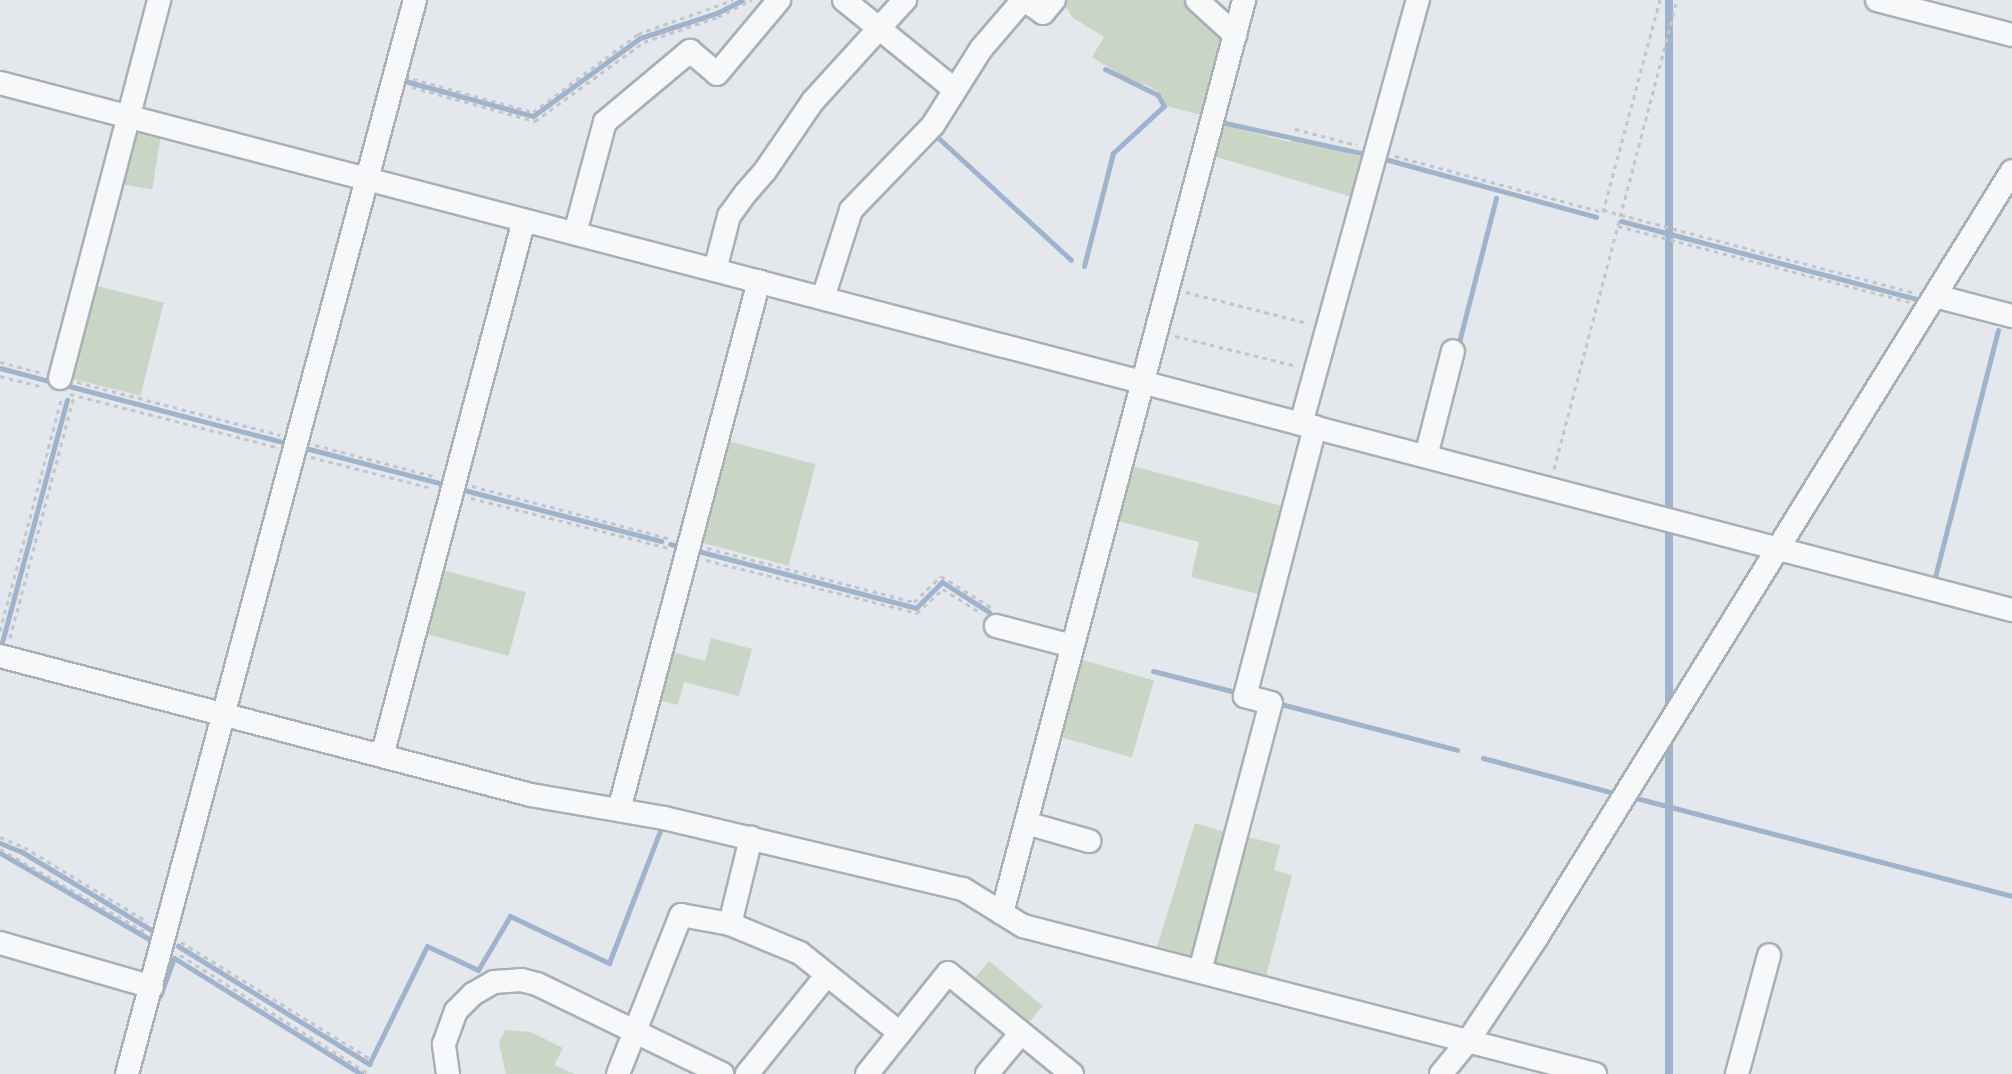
<!DOCTYPE html>
<style>
body{margin:0}
#map{position:relative;width:2012px;height:1074px;overflow:hidden;background:#e4e7ec;font-family:"Exo 2",sans-serif}
div>[style]{position:absolute}
[style*='--x']{left:calc(var(--x)*1px);top:calc(var(--y)*1px);width:calc(var(--w)*1px);rotate:calc(var(--a)*1deg)}
.green>*{inset:0;background:#c9d6c5;transform-origin:0 0}
.water>*{inset:0;background:#9fb4cc;transform-origin:0 0}
.stream>*{height:5px;margin:-2.5px;padding:0 2.5px;transform-origin:2.5px;border-radius:2.5px;background:#9fb4cc}
.path>*{height:3px;margin-top:-1.5px;transform-origin:0;background:repeating-linear-gradient(90deg,#c2c5cb 0 4.5px,transparent 0 9px)}
.roads{filter:drop-shadow(2px 0 #a9aeb7) drop-shadow(-2px 0 #a9aeb7) drop-shadow(0 2px #a9aeb7) drop-shadow(0 -2px #a9aeb7)}
.minor>*{height:22px;margin:-11px;padding:0 11px;transform-origin:11px;border-radius:11px;background:#f7f8fa}
span{translate:-50% -50%;white-space:nowrap;text-align:center;line-height:1.15;-webkit-text-stroke:4.5px #f4f6f9;paint-order:stroke}
</style>
<div id="map">
<div class="green">
<div style="clip-path:polygon(1062px 0,1189px 0,1224px 32px,1204px 116px,1167px 106px,1160px 93px,1145px 84px,1138px 85px,1092px 57px,1104px 37px,1072px 17px)"></div>
<div style="clip-path:polygon(1218px 124px,1290px 142px,1297px 138px,1368px 159px,1359px 199px,1210px 155px)"></div>
<div style="left:130px;top:125px;width:32px;height:60px;rotate:9deg"></div>
<div style="left:89px;top:284px;width:77px;height:96px;rotate:14deg"></div>
<div style="left:721px;top:439px;width:98px;height:105px;rotate:15deg"></div>
<div style="clip-path:polygon(1129px 465px,1290px 508px,1266px 596px,1191px 577px,1199px 542px,1114px 520px)"></div>
<div style="left:435px;top:568px;width:94px;height:66px;rotate:15deg"></div>
<div style="clip-path:polygon(711px 638px,752px 649px,739px 696px,684px 682px,678px 705px,652px 699px,665px 650px,705px 661px)"></div>
<div style="left:1079px;top:659px;width:78px;height:80px;rotate:16deg"></div>
<div style="left:1195px;top:823px;width:39px;height:134px;rotate:17deg"></div>
<div style="clip-path:polygon(1240px 835px,1280px 845px,1274px 870px,1292px 875px,1265px 980px,1209px 966px)"></div>
<div style="left:989px;top:961px;width:70px;height:27px;rotate:40deg"></div>
<div style="clip-path:polygon(505px 1030px,531px 1032px,563px 1048px,554px 1065px,575px 1074px,506px 1074px,499px 1043px)"></div>
</div>
<div class="water">
<div style="left:1665px;top:0;width:8px;height:1111px"></div>
</div>
<div class="stream">
<div style="--x:406;--y:77;--w:4;--a:104"></div>
<div style="--x:405;--y:81;--w:133;--a:15.3"></div>
<div style="--x:533;--y:116;--w:132;--a:-36.1"></div>
<div style="--x:640;--y:38;--w:81;--a:-18"></div>
<div style="--x:717;--y:13;--w:28;--a:-27"></div>
<div style="--x:1221;--y:122;--w:153;--a:12.5"></div>
<div style="--x:934;--y:134;--w:186;--a:42.6"></div>
<div style="--x:1381;--y:158;--w:223;--a:15.3"></div>
<div style="--x:1621;--y:221;--w:310;--a:14.8"></div>
<div style="--x:1084;--y:266;--w:117;--a:-75.6"></div>
<div style="--x:1113;--y:153;--w:69;--a:-42.7"></div>
<div style="--x:1164;--y:106;--w:13;--a:-119"></div>
<div style="--x:1158;--y:95;--w:59;--a:-153.9"></div>
<div style="--x:1458;--y:346;--w:153;--a:-75.6"></div>
<div style="--x:0;--y:368;--w:51;--a:14.9"></div>
<div style="--x:65;--y:385;--w:233;--a:14.7"></div>
<div style="--x:309;--y:449;--w:143;--a:14.6"></div>
<div style="--x:460;--y:489;--w:208;--a:14.5"></div>
<div style="--x:670;--y:544;--w:12;--a:14"></div>
<div style="--x:694;--y:550;--w:229;--a:14.6"></div>
<div style="--x:916;--y:608;--w:37;--a:-45"></div>
<div style="--x:942;--y:582;--w:56;--a:32.6"></div>
<div style="--x:1934;--y:581;--w:259;--a:-75.7"></div>
<div style="--x:1;--y:646;--w:255;--a:-75"></div>
<div style="--x:1153;--y:671;--w:89;--a:14.3"></div>
<div style="--x:1277;--y:703;--w:186;--a:14.6"></div>
<div style="--x:1483;--y:758;--w:131;--a:15"></div>
<div style="--x:1636;--y:798;--w:389;--a:14.6"></div>
<div style="--x:0;--y:843;--w:24;--a:22"></div>
<div style="--x:22;--y:852;--w:159;--a:31.1"></div>
<div style="--x:0;--y:853;--w:180;--a:30"></div>
<div style="--x:178;--y:946;--w:225;--a:31.7"></div>
<div style="--x:369;--y:1064;--w:131;--a:-63.8"></div>
<div style="--x:427;--y:946;--w:56;--a:25.2"></div>
<div style="--x:478;--y:970;--w:63;--a:-59.3"></div>
<div style="--x:510;--y:916;--w:110;--a:25.4"></div>
<div style="--x:609;--y:963;--w:147;--a:-68.9"></div>
<div style="--x:160;--y:996;--w:40;--a:-69.8"></div>
<div style="--x:174;--y:958;--w:220;--a:31.8"></div>
</div>
<div class="path">
<div style="--x:413;--y:79;--w:124;--a:15.4"></div>
<div style="--x:533;--y:112;--w:131;--a:-36.6"></div>
<div style="--x:638;--y:34;--w:101;--a:-19.7"></div>
<div style="--x:412;--y:87;--w:128;--a:15.5"></div>
<div style="--x:535;--y:121;--w:135;--a:-35.9"></div>
<div style="--x:644;--y:42;--w:78;--a:-18.7"></div>
<div style="--x:718;--y:17;--w:38;--a:-27"></div>
<div style="--x:1295;--y:129;--w:64;--a:14.5"></div>
<div style="--x:1395;--y:156;--w:215;--a:15.1"></div>
<div style="--x:1603;--y:212;--w:220;--a:-75"></div>
<div style="--x:1603;--y:210;--w:323;--a:14.9"></div>
<div style="--x:1618;--y:226;--w:301;--a:14.6"></div>
<div style="--x:1186;--y:292;--w:126;--a:14.3"></div>
<div style="--x:1175;--y:336;--w:126;--a:13.8"></div>
<div style="--x:0;--y:362;--w:43;--a:14.7"></div>
<div style="--x:0;--y:376;--w:44;--a:14.3"></div>
<div style="--x:77;--y:382;--w:210;--a:14.6"></div>
<div style="--x:70;--y:394;--w:213;--a:14.4"></div>
<div style="--x:315;--y:445;--w:126;--a:14.7"></div>
<div style="--x:311;--y:457;--w:125;--a:14.4"></div>
<div style="--x:1554;--y:469;--w:485;--a:-75.3"></div>
<div style="--x:472;--y:486;--w:206;--a:14.9"></div>
<div style="--x:471;--y:498;--w:203;--a:14.2"></div>
<div style="--x:707;--y:548;--w:214;--a:14.6"></div>
<div style="--x:914;--y:602;--w:37;--a:-44"></div>
<div style="--x:941;--y:576;--w:60;--a:32.1"></div>
<div style="--x:706;--y:560;--w:218;--a:14.1"></div>
<div style="--x:917;--y:613;--w:35;--a:-43"></div>
<div style="--x:943;--y:589;--w:45;--a:32.3"></div>
<div style="--x:0;--y:631;--w:242;--a:-75.2"></div>
<div style="--x:10;--y:638;--w:251;--a:-75.2"></div>
<div style="--x:0;--y:837;--w:26;--a:23"></div>
<div style="--x:24;--y:847;--w:145;--a:31.2"></div>
<div style="--x:0;--y:849;--w:166;--a:29.7"></div>
<div style="--x:181;--y:942;--w:221;--a:31.7"></div>
<div style="--x:180;--y:955;--w:223;--a:32.2"></div>
</div>
<div class="roads">
<div class="minor">
<div style="--x:844;--y:0;--w:143;--a:39"></div>
<div style="--x:1024;--y:0;--w:23;--a:34"></div>
<div style="--x:1043;--y:13;--w:17;--a:-50"></div>
<div style="--x:1197;--y:0;--w:52;--a:42.6"></div>
<div style="--x:1877;--y:0;--w:139;--a:14.5"></div>
<div style="--x:0;--y:83;--w:2080;--a:14.68"></div>
<div style="--x:575;--y:233;--w:115;--a:-74.9"></div>
<div style="--x:605;--y:122;--w:111;--a:-39.9"></div>
<div style="--x:690;--y:51;--w:35;--a:40"></div>
<div style="--x:717;--y:74;--w:97;--a:-50"></div>
<div style="--x:715;--y:270;--w:56;--a:-75.5"></div>
<div style="--x:729;--y:216;--w:27;--a:-54"></div>
<div style="--x:745;--y:194;--w:30;--a:-49"></div>
<div style="--x:765;--y:171;--w:85;--a:-55.6"></div>
<div style="--x:813;--y:101;--w:137;--a:-47.7"></div>
<div style="--x:1935;--y:296;--w:80;--a:14.6"></div>
<div style="--x:823;--y:298;--w:92;--a:-72.3"></div>
<div style="--x:851;--y:210;--w:118;--a:-46"></div>
<div style="--x:933;--y:125;--w:90;--a:-57.7"></div>
<div style="--x:981;--y:49;--w:65;--a:-49.4"></div>
<div style="--x:60;--y:378;--w:391;--a:-75.3"></div>
<div style="--x:1301;--y:424;--w:440;--a:-74.6"></div>
<div style="--x:1426;--y:456;--w:108;--a:-75.6"></div>
<div style="--x:996;--y:626;--w:79;--a:14.7"></div>
<div style="--x:0;--y:656;--w:549;--a:14.67"></div>
<div style="--x:531;--y:795;--w:135;--a:9.8"></div>
<div style="--x:664;--y:818;--w:307;--a:13.4"></div>
<div style="--x:963;--y:889;--w:70;--a:31.7"></div>
<div style="--x:1023;--y:926;--w:591;--a:14.51"></div>
<div style="--x:382;--y:756;--w:554;--a:-75.16"></div>
<div style="--x:619;--y:810;--w:547;--a:-75.18"></div>
<div style="--x:1026;--y:823;--w:66;--a:15.9"></div>
<div style="--x:1002;--y:913;--w:945;--a:-75.15"></div>
<div style="--x:730;--y:924;--w:89;--a:-76.3"></div>
<div style="--x:0;--y:943;--w:158;--a:16.1"></div>
<div style="--x:1200;--y:971;--w:277;--a:-75.2"></div>
<div style="--x:1271;--y:703;--w:27;--a:-165"></div>
<div style="--x:1245;--y:696;--w:278;--a:-75.4"></div>
<div style="--x:127;--y:1074;--w:1112;--a:-74.99"></div>
<div style="--x:448;--y:1074;--w:30;--a:-98"></div>
<div style="--x:444;--y:1044;--w:35;--a:-70"></div>
<div style="--x:456;--y:1011;--w:24;--a:-45"></div>
<div style="--x:473;--y:994;--w:24;--a:-30"></div>
<div style="--x:494;--y:982;--w:27;--a:-4"></div>
<div style="--x:521;--y:980;--w:16;--a:14"></div>
<div style="--x:537;--y:984;--w:206;--a:25.9"></div>
<div style="--x:618;--y:1074;--w:171;--a:-68.4"></div>
<div style="--x:681;--y:915;--w:50;--a:10.4"></div>
<div style="--x:730;--y:924;--w:76;--a:22.5"></div>
<div style="--x:800;--y:953;--w:128;--a:38.7"></div>
<div style="--x:747;--y:1074;--w:127;--a:-51.1"></div>
<div style="--x:867;--y:1074;--w:129;--a:-51.3"></div>
<div style="--x:948;--y:973;--w:160;--a:39.2"></div>
<div style="--x:987;--y:1074;--w:53;--a:-50.3"></div>
<div style="--x:1441;--y:1074;--w:43;--a:-50.7"></div>
<div style="--x:1468;--y:1041;--w:125;--a:-56.4"></div>
<div style="--x:1537;--y:937;--w:901;--a:-58.2"></div>
<div style="--x:1737;--y:1074;--w:123;--a:-74.9"></div>
</div>
</div>
</div>
